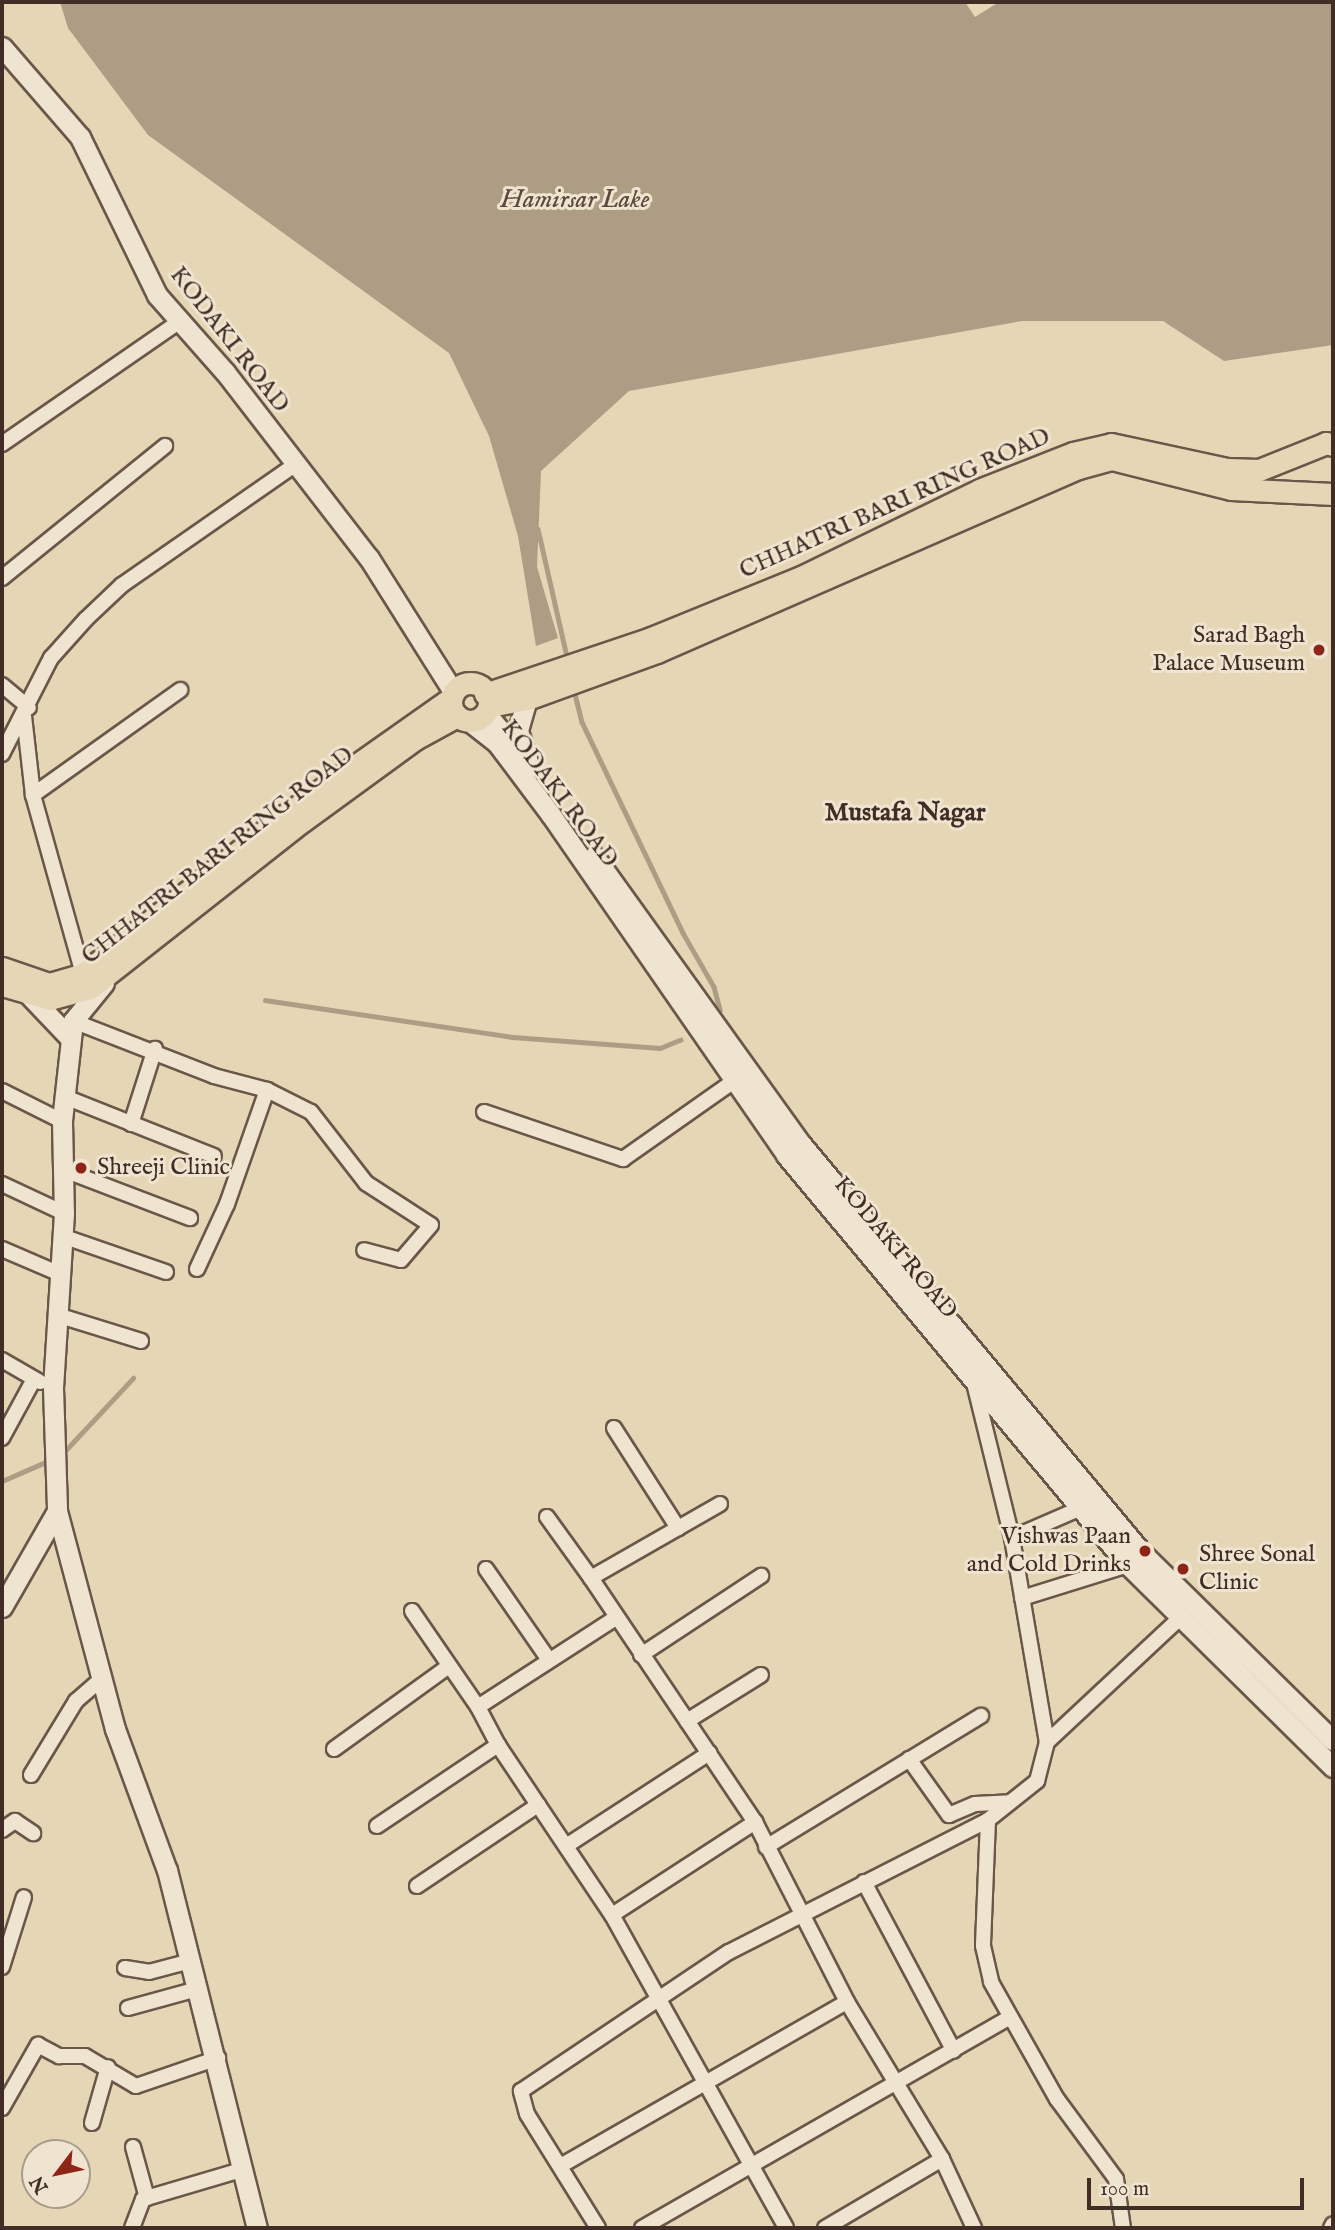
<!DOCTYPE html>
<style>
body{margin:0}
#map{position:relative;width:1335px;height:2230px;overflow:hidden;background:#e5d6b5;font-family:"IM FELL English",serif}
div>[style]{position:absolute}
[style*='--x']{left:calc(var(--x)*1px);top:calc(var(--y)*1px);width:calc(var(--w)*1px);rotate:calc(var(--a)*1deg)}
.water>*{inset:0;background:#ad9d84}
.stream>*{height:4.5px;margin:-2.25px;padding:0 2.25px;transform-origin:2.25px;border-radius:2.25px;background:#ad9d84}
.roads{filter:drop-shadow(2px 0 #6a5749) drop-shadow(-2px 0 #6a5749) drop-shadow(0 2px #6a5749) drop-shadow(0 -2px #6a5749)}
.street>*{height:14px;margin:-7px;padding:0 7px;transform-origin:7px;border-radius:7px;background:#eee4cf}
.secondary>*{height:19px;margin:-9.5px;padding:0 9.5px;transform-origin:9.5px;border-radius:9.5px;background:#eee4cf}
.primary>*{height:21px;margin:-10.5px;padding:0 10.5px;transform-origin:10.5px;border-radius:10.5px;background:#e5d6b5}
.primary>.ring{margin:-10.5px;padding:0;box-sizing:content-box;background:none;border:21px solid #e5d6b5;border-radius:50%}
.dots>*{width:19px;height:19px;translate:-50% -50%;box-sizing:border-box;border:4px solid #eee4cf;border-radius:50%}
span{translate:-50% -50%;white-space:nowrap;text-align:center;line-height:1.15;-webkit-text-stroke:6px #eee4cf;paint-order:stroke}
.street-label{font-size:24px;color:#412d25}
.poi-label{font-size:24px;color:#412d25}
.right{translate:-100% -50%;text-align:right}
.left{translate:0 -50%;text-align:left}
.water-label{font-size:26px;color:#5c493d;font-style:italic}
.neighbourhood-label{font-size:26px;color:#412d25;font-weight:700}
.frame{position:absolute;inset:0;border:4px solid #412d25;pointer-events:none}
.north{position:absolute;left:21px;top:2139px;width:70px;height:70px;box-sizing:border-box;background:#eee4cf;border:2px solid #a99b8b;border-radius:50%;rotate:238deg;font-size:19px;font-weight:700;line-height:28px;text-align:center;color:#412d25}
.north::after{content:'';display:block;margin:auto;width:24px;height:32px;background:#8f2418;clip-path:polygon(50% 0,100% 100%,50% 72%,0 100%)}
.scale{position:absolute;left:1087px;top:2178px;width:217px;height:32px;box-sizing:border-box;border:4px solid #412d25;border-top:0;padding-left:9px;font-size:21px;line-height:24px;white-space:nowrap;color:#412d25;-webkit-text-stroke:5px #eee4cf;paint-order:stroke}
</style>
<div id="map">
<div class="water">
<div style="clip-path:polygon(60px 2px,965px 2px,975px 17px,999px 2px,1333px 2px,1333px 345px,1224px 361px,1163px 321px,1022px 321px,629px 391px,541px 471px,537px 567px,558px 638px,536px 646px,518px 536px,489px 436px,449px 353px,148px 135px,68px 28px)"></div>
</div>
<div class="stream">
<div style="--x:538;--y:529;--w:135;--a:77.2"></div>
<div style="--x:574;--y:690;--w:33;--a:76"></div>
<div style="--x:582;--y:722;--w:234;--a:64.4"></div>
<div style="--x:683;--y:933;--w:62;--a:60.1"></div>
<div style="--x:714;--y:987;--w:24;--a:75"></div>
<div style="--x:265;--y:1000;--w:251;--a:8.5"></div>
<div style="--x:513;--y:1037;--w:147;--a:4.3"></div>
<div style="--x:660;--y:1048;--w:22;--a:-22"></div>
<div style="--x:62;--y:1454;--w:104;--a:-46.9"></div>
<div style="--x:2;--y:1481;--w:50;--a:-23.5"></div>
</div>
<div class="roads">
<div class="street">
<div style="--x:2;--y:444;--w:216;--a:-34.6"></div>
<div style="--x:2;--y:578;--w:210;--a:-39"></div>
<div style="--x:2;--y:685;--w:35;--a:40"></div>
<div style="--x:24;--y:716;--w:80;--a:83.5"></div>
<div style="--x:33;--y:795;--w:186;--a:74.4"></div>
<div style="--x:2;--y:754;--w:108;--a:-63"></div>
<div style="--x:51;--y:658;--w:52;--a:-48.1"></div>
<div style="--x:86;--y:619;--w:50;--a:-43.4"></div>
<div style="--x:122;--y:585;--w:212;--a:-34.8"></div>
<div style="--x:33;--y:795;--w:181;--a:-35.5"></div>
<div style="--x:73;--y:1021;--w:151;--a:21.3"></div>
<div style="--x:214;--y:1076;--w:55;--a:14.8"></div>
<div style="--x:267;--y:1090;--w:49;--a:26.6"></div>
<div style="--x:311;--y:1112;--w:90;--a:52.2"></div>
<div style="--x:366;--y:1183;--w:77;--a:32.9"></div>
<div style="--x:431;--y:1225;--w:46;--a:130.6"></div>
<div style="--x:401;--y:1260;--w:38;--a:-165"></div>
<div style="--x:2;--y:1091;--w:67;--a:26.6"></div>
<div style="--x:65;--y:1097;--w:160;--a:21.6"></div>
<div style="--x:484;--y:1112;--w:147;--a:18.7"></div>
<div style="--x:623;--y:1159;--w:136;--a:-35.1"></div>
<div style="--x:131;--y:1124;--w:79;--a:-72.3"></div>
<div style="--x:64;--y:1170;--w:135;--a:20.9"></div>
<div style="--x:2;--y:1184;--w:68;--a:25.1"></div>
<div style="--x:62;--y:1236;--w:110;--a:19.1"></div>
<div style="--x:2;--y:1249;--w:63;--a:23.3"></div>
<div style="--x:197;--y:1269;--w:72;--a:-65.2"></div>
<div style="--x:227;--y:1204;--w:121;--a:-70.7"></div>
<div style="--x:57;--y:1315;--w:88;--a:17.2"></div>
<div style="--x:2;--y:1360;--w:44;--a:30.1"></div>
<div style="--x:974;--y:1383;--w:160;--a:76.2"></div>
<div style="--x:1012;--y:1538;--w:207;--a:80.3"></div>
<div style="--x:614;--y:1428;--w:119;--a:57.4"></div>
<div style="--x:2;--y:1438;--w:67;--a:-61.5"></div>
<div style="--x:720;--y:1504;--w:149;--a:150.2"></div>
<div style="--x:591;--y:1578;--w:294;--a:56.1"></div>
<div style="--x:755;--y:1822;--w:202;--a:62.9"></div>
<div style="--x:847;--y:2002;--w:184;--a:58.8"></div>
<div style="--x:942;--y:2159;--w:76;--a:65.1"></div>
<div style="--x:547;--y:1517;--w:75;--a:54.2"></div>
<div style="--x:1012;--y:1538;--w:75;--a:-23.5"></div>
<div style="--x:486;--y:1569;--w:111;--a:55.3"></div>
<div style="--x:1022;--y:1598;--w:111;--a:-17.3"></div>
<div style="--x:412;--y:1611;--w:116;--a:55.5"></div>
<div style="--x:614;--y:1619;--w:162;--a:147.1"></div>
<div style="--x:478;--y:1707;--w:43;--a:62.2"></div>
<div style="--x:498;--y:1745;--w:205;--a:56.2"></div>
<div style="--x:612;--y:1915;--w:358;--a:60.9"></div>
<div style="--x:641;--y:1655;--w:144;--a:-33.4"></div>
<div style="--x:687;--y:1721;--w:87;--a:-31.9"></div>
<div style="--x:334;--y:1749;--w:142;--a:-35.8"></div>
<div style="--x:909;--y:1759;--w:69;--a:54.5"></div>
<div style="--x:949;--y:1815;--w:28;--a:-23"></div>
<div style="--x:975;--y:1804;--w:35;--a:-3"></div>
<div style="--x:31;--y:1775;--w:87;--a:-58.7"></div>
<div style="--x:76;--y:1701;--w:33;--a:-41"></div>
<div style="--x:988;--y:1820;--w:126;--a:92.3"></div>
<div style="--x:983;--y:1946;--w:37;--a:77"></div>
<div style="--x:991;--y:1982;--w:134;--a:60.6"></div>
<div style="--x:1057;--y:2099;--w:99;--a:53.6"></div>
<div style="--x:1116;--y:2179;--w:49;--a:81.9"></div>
<div style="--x:377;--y:1826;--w:146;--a:-33.8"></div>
<div style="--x:2;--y:1830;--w:16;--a:-35"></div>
<div style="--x:15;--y:1821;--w:22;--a:34"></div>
<div style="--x:566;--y:1846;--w:171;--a:-33"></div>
<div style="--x:766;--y:1847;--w:252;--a:-31.4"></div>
<div style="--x:864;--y:1882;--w:191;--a:62"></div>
<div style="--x:417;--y:1886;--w:146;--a:-33.8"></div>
<div style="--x:612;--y:1915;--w:171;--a:-33"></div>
<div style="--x:2;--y:1967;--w:73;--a:-72.6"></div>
<div style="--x:125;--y:1968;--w:24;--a:9"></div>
<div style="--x:149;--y:1972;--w:43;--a:-14.7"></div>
<div style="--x:128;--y:2008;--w:72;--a:-15.4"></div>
<div style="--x:2;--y:2108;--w:73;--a:-60.3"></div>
<div style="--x:38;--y:2045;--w:24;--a:28"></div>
<div style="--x:59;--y:2056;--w:26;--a:0"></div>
<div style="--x:85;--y:2056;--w:59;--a:30.5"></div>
<div style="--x:136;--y:2086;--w:87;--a:-18.9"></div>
<div style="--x:92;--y:2123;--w:58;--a:-74.1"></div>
<div style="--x:133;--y:2147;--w:53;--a:74.6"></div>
<div style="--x:562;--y:2165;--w:328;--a:-29.8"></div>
<div style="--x:132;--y:2228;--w:31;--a:-69"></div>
<div style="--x:143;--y:2199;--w:105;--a:-16.5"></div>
<div style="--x:598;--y:2228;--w:134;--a:-121.9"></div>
<div style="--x:527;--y:2114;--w:24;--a:-105"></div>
<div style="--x:521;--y:2091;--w:250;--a:-33.8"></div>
<div style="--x:729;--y:1952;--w:291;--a:-27"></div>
<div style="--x:988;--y:1820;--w:63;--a:-38.5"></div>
<div style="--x:1037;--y:1781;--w:40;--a:-75.6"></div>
<div style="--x:1047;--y:1742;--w:183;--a:-43"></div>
<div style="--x:642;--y:2228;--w:422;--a:-29.8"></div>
<div style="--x:825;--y:2228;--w:136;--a:-30.5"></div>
<div style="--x:1331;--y:2228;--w:4;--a:-63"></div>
</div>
<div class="secondary">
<div style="--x:2;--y:47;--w:119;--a:49.1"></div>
<div style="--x:80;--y:137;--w:176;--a:64"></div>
<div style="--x:157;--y:295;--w:103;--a:48.6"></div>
<div style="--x:225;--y:372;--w:235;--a:52.3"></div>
<div style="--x:369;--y:558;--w:160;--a:57.8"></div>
<div style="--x:527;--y:699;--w:33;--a:106"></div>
<div style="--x:518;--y:731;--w:38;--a:72"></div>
<div style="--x:486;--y:713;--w:44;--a:50.5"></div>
<div style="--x:469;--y:721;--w:36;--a:38"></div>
<div style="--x:497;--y:743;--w:90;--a:53.1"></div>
<div style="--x:551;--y:815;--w:413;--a:55.3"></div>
<div style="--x:786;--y:1155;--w:534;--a:50.17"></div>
<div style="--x:1128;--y:1565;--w:288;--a:44.6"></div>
<div style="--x:594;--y:856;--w:355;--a:54.3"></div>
<div style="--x:801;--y:1144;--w:531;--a:50.19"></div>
<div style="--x:1141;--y:1552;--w:269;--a:44.5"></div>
<div style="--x:104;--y:983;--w:49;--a:129.2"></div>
<div style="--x:73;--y:1021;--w:101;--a:96.3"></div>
<div style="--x:62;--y:1121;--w:92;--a:88.8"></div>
<div style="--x:64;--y:1213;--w:175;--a:93.6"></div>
<div style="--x:53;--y:1388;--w:123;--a:88.1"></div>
<div style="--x:57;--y:1511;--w:226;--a:75.1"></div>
<div style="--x:115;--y:1729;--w:150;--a:69.8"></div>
<div style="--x:167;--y:1870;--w:369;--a:75.9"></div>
<div style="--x:28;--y:994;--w:62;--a:46.3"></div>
<div style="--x:2;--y:1607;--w:111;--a:-60.2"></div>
</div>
<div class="primary">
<div class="ring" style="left:451px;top:683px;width:17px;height:17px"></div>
<div style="--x:485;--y:694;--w:175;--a:-18.6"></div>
<div style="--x:651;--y:638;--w:162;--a:-22.1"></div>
<div style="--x:801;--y:577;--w:198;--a:-26"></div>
<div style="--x:979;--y:490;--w:101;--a:-21.5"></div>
<div style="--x:1073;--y:453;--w:39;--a:-13"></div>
<div style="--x:1111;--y:444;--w:120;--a:12.1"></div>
<div style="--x:1228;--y:469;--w:31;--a:2"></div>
<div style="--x:1259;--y:470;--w:72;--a:-21.9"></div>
<div style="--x:1326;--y:443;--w:7;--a:16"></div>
<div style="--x:490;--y:706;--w:38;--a:-11"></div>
<div style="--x:527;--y:699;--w:138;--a:-19.9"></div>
<div style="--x:657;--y:652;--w:459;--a:-23.6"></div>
<div style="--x:1078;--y:468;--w:35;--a:-15"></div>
<div style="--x:1112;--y:459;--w:123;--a:14.1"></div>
<div style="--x:1231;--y:489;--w:102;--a:2.8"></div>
<div style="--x:2;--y:968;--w:50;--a:18.8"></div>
<div style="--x:49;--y:984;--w:35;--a:-16"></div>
<div style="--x:83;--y:974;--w:256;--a:-38.2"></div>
<div style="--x:284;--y:816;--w:203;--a:-35.2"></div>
<div style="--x:2;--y:985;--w:50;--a:16.3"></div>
<div style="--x:50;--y:999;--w:41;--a:-15.4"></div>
<div style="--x:90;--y:988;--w:258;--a:-38.2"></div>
<div style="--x:293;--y:828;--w:151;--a:-36.1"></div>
<div style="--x:415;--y:739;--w:48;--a:-28.7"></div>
</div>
</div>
<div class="dots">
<div style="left:1319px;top:650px;background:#8f2418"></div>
<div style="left:81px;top:1168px;background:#8f2418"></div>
<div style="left:1145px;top:1551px;background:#8f2418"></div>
<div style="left:1183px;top:1569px;background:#8f2418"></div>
</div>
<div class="street-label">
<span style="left:229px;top:340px;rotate:52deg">KODAKI ROAD</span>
<span style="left:895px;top:504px;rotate:-24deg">CHHATRI BARI RING ROAD</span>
<span style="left:559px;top:794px;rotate:53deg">KODAKI ROAD</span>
<span style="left:218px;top:856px;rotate:-38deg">CHHATRI BARI RING ROAD</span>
<span style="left:895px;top:1248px;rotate:50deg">KODAKI ROAD</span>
</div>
<div class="poi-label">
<span class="right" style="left:1305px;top:650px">Sarad Bagh<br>Palace Museum</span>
<span class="left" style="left:97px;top:1168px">Shreeji Clinic</span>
<span class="right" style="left:1131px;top:1551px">Vishwas Paan<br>and Cold Drinks</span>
<span class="left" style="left:1199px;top:1569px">Shree Sonal<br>Clinic</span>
</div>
<div class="water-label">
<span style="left:575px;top:200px">Hamirsar Lake</span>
</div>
<div class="neighbourhood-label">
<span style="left:905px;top:813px">Mustafa Nagar</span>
</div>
<div class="frame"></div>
<div class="north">N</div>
<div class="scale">100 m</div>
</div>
